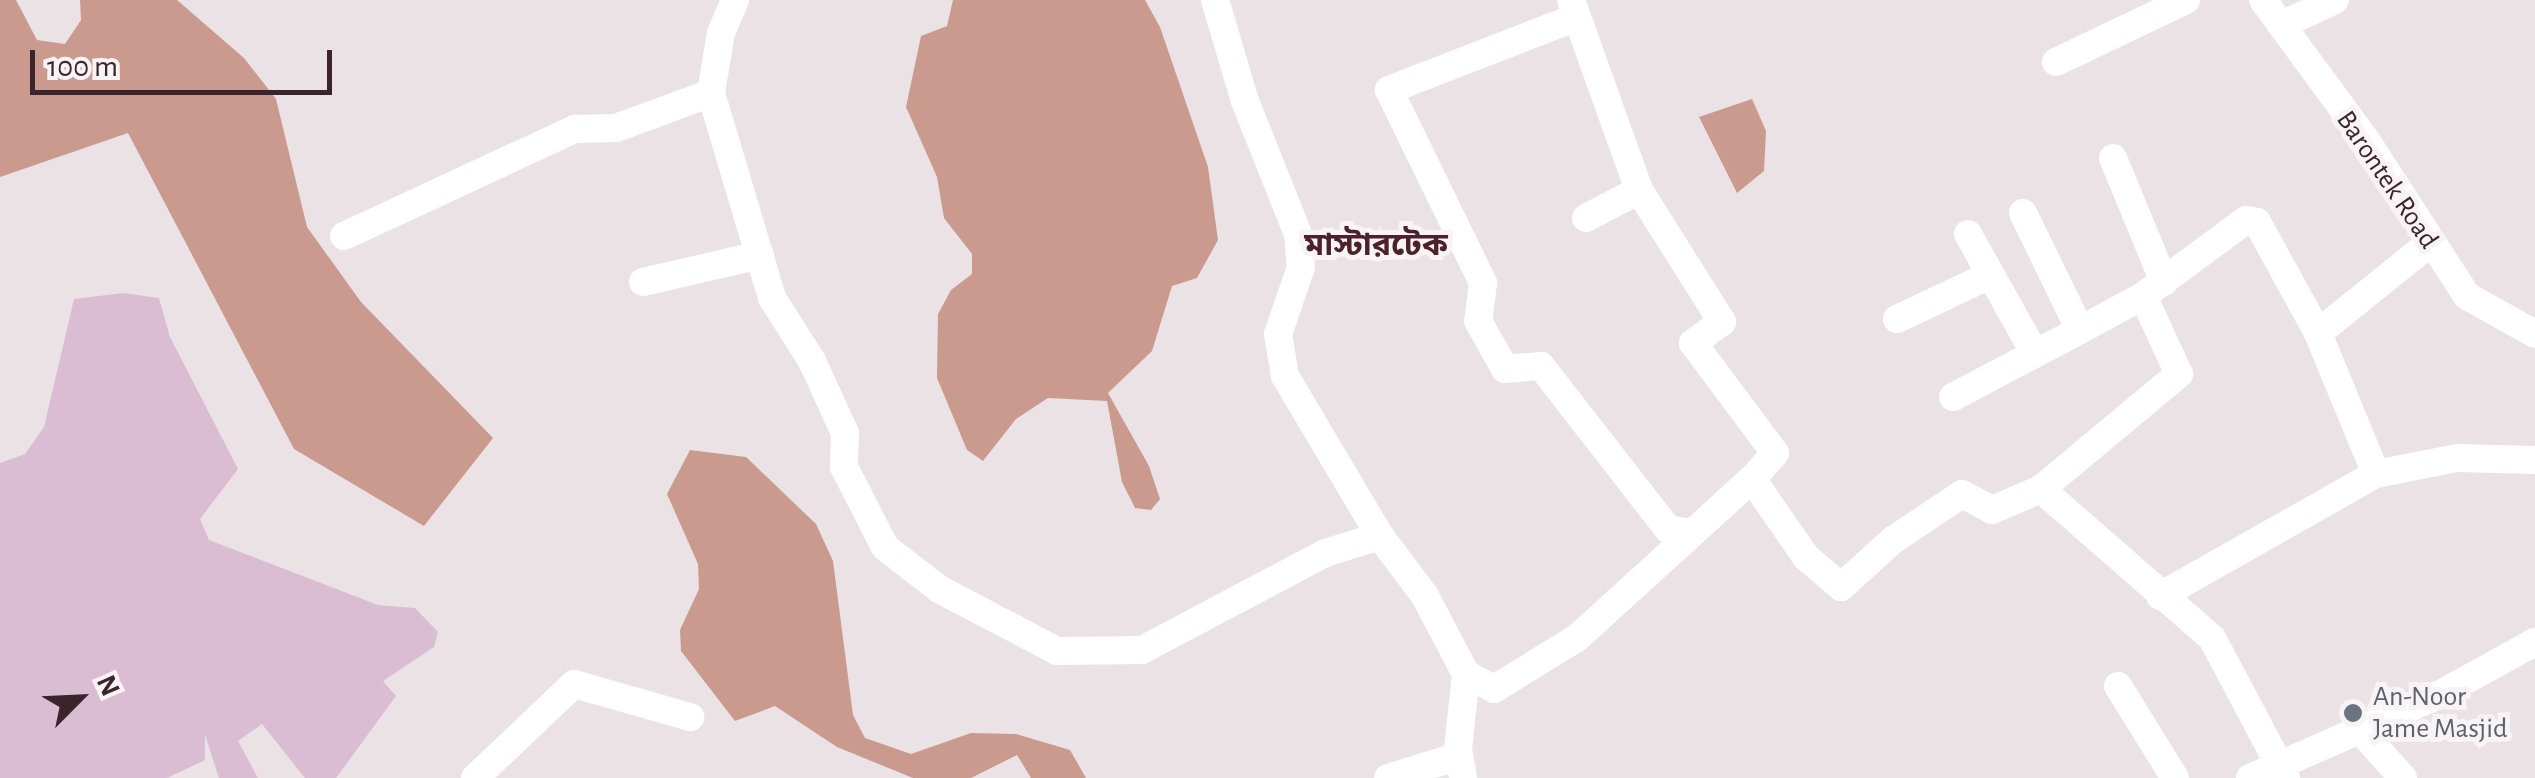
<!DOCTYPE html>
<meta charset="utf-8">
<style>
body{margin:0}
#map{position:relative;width:2535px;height:778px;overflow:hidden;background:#ebe2e6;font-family:"Alegreya Sans","Noto Sans Bengali",sans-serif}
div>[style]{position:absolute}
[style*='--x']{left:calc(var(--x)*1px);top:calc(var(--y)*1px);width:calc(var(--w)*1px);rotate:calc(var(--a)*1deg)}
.green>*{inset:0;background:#dabdd2}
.water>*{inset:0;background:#cb9a8f}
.minor>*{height:28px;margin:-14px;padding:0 14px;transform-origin:14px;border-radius:14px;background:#fff}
.dots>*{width:28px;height:28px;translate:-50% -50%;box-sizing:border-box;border:5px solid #f8f3f5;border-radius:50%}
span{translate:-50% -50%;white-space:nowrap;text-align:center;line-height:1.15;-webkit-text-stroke:10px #f8f3f5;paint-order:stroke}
.street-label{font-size:28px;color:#3b242a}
.worship-label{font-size:28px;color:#5b616d}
.left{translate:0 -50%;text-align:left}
.quarter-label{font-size:32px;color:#4b222b;font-weight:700}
.north{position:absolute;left:30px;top:648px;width:100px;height:100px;-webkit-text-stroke:8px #f8f3f5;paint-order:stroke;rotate:66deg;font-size:28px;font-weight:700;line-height:40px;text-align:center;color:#3b242a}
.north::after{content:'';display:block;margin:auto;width:35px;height:45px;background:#3b242a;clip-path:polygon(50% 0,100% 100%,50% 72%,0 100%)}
.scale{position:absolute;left:30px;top:50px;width:302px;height:45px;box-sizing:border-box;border:5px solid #3b242a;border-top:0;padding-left:12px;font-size:30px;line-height:35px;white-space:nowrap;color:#3b242a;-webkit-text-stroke:8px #f8f3f5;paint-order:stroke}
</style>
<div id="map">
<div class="green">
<div style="clip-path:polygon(123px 293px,159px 298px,170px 337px,238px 469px,200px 519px,209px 540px,378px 605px,415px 608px,438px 632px,434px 647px,383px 681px,396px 696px,336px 778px,305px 778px,262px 724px,238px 741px,258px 778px,219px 778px,205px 735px,205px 760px,167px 778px,0 778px,0 463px,25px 454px,44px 427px,74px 299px)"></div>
</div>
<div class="water">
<div style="clip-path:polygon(0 0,16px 0,37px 40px,65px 44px,81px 20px,80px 0,177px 0,244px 58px,276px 99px,307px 227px,361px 302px,493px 438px,424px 526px,294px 449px,128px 133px,0 177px)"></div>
<div style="clip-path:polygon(953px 0,1145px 0,1160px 27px,1208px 167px,1218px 240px,1197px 278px,1172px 286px,1152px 351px,1108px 393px,1149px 466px,1160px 499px,1151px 510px,1135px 508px,1122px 482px,1107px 401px,1048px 398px,1016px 419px,983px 461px,967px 450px,937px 378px,938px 314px,951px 290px,972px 274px,972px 254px,944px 218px,937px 177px,906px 107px,921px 36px,947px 26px)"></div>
<div style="clip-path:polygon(1752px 99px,1766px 131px,1764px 171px,1737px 193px,1699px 117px)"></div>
<div style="clip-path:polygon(690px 450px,746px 457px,816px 524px,833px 561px,853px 715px,865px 738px,911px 754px,971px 733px,1016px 734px,1070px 750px,1086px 778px,1031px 778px,1017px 755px,971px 778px,913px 778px,837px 747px,775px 706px,735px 721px,681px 651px,680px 630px,699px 589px,698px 564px,667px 494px)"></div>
</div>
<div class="minor">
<div style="--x:735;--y:0;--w:36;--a:113"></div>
<div style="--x:721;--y:33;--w:61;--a:99.5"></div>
<div style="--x:711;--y:93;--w:214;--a:73.4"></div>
<div style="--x:772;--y:298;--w:75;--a:57.6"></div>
<div style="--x:812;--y:361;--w:79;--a:65.4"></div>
<div style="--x:845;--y:433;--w:34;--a:92"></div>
<div style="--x:844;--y:467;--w:90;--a:62.9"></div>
<div style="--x:885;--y:547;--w:68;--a:37.9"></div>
<div style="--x:939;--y:589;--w:133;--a:27.7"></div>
<div style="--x:1057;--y:651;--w:85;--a:-0.7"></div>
<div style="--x:1142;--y:650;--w:207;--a:-27.9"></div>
<div style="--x:1325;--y:553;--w:58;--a:-17.2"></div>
<div style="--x:1380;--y:536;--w:75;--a:53.1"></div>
<div style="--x:1425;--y:596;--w:88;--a:62.3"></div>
<div style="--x:1466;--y:674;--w:75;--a:96.1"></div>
<div style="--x:1458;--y:749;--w:29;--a:80"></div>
<div style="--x:1215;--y:0;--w:105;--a:73.5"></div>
<div style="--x:1245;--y:101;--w:143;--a:68.3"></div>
<div style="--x:1298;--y:234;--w:33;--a:85"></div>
<div style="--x:1301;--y:267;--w:71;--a:108.9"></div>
<div style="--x:1278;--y:334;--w:43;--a:80.5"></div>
<div style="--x:1285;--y:376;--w:186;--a:59.3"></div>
<div style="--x:1571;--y:0;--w:202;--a:70.3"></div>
<div style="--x:1639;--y:190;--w:156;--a:57.8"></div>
<div style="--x:1722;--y:322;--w:36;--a:144"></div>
<div style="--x:1693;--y:343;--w:137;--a:53.3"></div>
<div style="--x:1775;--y:453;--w:35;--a:131"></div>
<div style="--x:1752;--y:479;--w:95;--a:55.3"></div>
<div style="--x:1806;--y:557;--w:46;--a:40.6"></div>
<div style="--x:1841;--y:587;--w:70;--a:-42.1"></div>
<div style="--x:1893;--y:540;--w:83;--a:-33.7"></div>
<div style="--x:1962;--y:494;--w:34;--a:28"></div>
<div style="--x:1992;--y:510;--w:53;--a:-23.2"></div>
<div style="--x:2041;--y:489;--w:227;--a:41.1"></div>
<div style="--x:2212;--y:638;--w:158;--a:62.1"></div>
<div style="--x:2263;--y:0;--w:174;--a:53.7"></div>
<div style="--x:2366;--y:140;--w:186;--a:57.1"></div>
<div style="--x:2467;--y:296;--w:78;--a:29.2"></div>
<div style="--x:1577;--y:17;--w:202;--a:158.8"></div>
<div style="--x:1389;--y:90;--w:215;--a:64"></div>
<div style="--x:1483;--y:283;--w:38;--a:97"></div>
<div style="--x:1478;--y:321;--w:55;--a:60.6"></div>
<div style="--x:1505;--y:369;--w:36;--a:-5"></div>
<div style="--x:1541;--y:366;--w:207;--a:52.1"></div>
<div style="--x:1668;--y:529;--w:22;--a:10"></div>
<div style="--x:2286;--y:23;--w:54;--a:-25.1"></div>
<div style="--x:2056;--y:62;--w:144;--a:-25.5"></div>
<div style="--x:2113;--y:158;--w:134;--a:67.6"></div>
<div style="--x:2023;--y:213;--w:130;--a:64"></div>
<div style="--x:2080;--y:330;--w:72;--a:-28.4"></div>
<div style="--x:2143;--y:296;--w:128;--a:-36.4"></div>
<div style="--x:2246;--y:220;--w:11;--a:10"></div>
<div style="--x:2257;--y:222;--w:127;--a:61.2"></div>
<div style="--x:2318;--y:333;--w:144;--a:-38.8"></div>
<div style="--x:1586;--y:218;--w:60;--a:-27.8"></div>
<div style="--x:1968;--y:234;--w:137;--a:60.8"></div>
<div style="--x:344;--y:236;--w:255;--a:-24.9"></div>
<div style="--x:575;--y:129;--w:41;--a:-1.4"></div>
<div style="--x:616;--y:128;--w:101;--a:-20.2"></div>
<div style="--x:643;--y:282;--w:120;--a:-13"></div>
<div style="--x:1897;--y:319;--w:101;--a:-25.3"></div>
<div style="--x:1953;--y:397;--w:144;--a:-27.8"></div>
<div style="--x:2376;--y:474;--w:83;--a:-11.2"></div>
<div style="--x:2457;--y:458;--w:78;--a:1.5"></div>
<div style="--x:2041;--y:489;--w:180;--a:-39.8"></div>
<div style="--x:2179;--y:374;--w:86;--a:-114.8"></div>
<div style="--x:2160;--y:596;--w:248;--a:-29.5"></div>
<div style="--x:2376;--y:474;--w:152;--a:-112.4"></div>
<div style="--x:1466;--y:674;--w:32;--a:28"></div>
<div style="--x:1494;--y:689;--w:97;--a:-31.6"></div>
<div style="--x:1577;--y:638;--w:236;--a:-42.3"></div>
<div style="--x:2118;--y:686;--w:108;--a:58.2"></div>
<div style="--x:2359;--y:729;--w:66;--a:48.1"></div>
<div style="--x:475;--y:778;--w:137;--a:-43.5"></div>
<div style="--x:574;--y:684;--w:121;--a:15.9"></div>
<div style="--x:1388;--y:778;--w:74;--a:-17.2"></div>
<div style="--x:2250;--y:778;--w:204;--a:-23.7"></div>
<div style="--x:2437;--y:696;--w:112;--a:-28.9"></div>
</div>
<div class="dots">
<div style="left:2353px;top:713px;background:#6b7280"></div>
</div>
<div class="street-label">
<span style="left:2387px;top:180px;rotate:56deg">Barontek Road</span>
</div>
<div class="worship-label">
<span class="left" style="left:2373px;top:713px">An-Noor<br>Jame Masjid</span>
</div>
<div class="quarter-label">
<span style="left:1376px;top:245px">মাস্টারটেক</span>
</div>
<div class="north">N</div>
<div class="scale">100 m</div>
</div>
